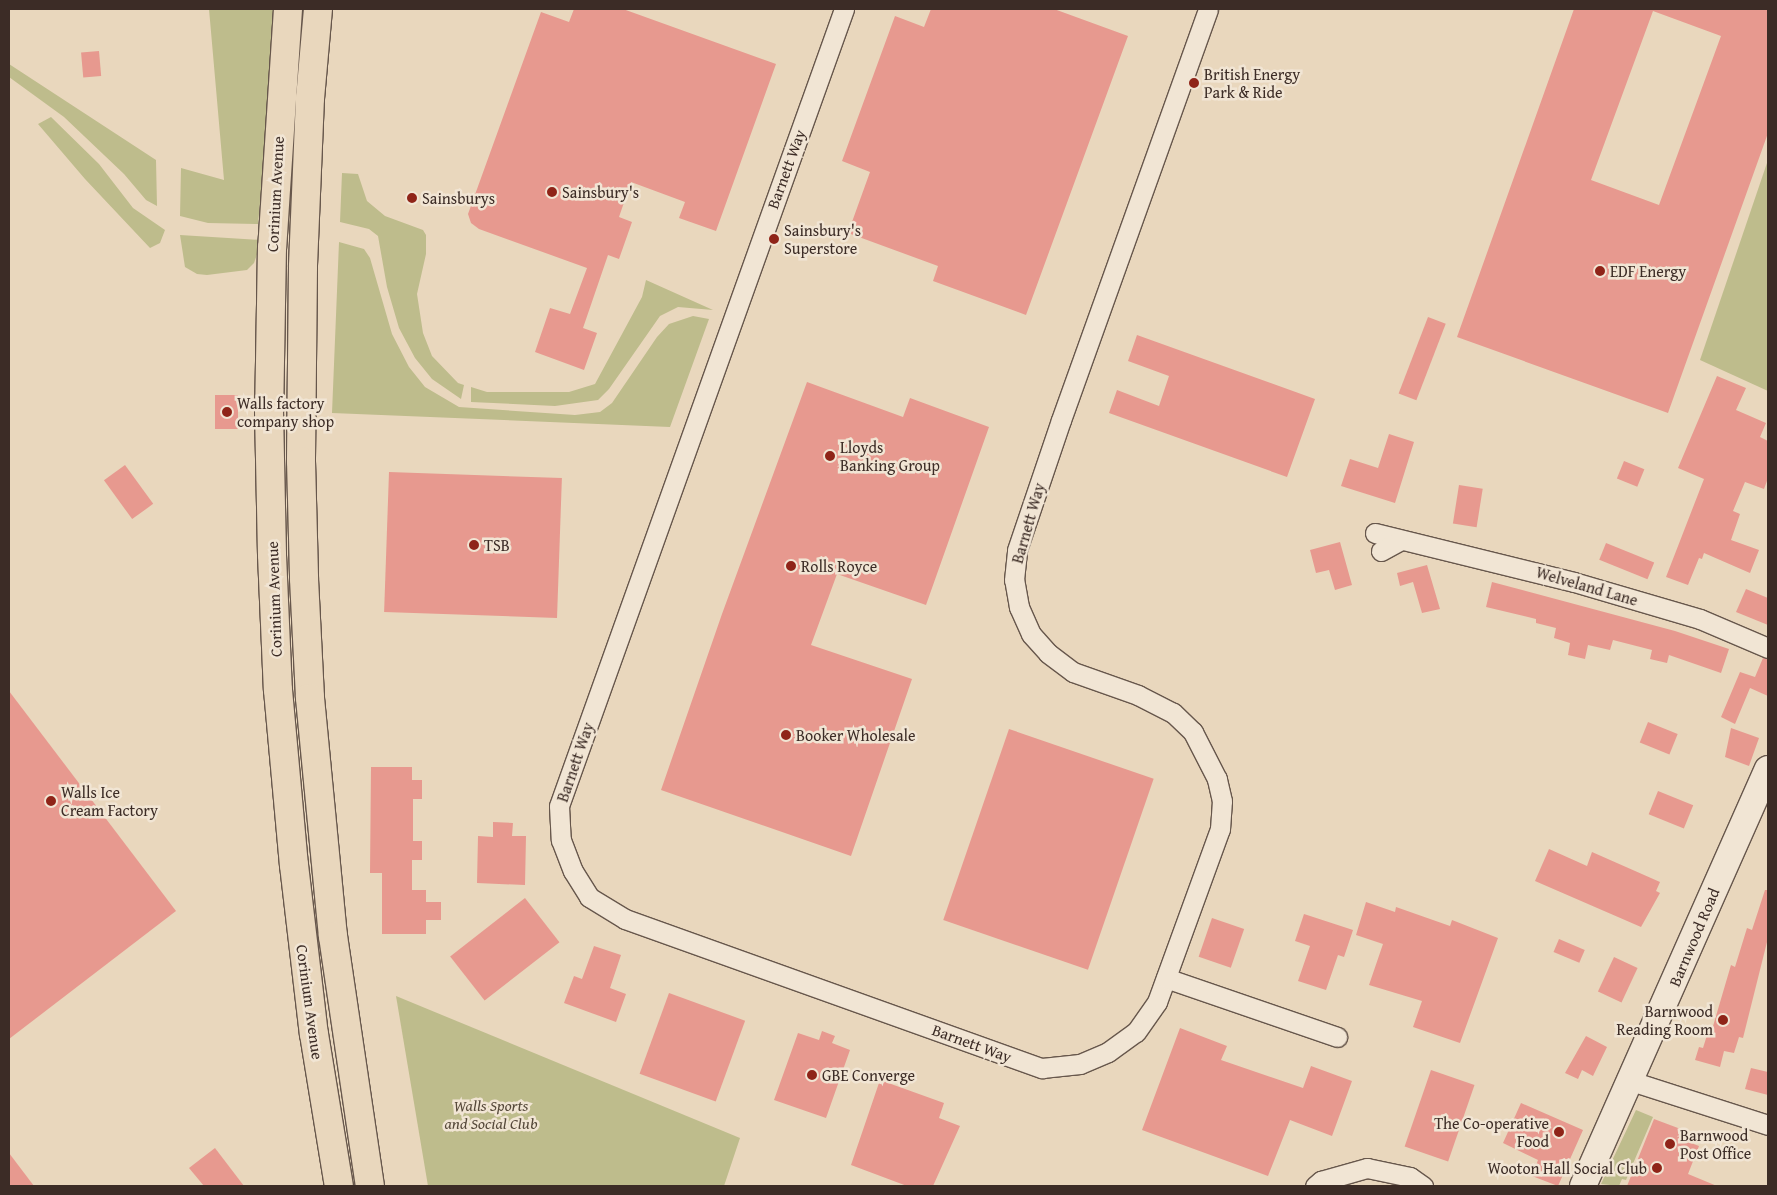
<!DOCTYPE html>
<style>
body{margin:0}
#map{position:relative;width:1777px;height:1195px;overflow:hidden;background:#e9d7bd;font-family:"Gentium Book Plus",serif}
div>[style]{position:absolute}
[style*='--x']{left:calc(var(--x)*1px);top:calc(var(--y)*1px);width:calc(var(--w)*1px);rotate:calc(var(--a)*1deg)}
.green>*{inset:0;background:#bebc8c}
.building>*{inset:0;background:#e7998f;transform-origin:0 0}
.roads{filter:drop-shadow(1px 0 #67574c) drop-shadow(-1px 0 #67574c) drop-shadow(0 1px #67574c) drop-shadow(0 -1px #67574c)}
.street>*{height:19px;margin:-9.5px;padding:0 9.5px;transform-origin:9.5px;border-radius:9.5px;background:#f1e5d4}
.secondary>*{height:26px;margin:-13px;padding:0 13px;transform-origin:13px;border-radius:13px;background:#f1e5d4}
.highway>*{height:28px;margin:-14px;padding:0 14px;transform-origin:14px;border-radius:14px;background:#e9d7bd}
.dots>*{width:14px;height:14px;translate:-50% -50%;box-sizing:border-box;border:2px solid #f1e5d4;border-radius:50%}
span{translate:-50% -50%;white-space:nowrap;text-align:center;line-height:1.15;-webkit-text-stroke:5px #f1e5d4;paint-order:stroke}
.poi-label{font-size:16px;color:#3c2c26}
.left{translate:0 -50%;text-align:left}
.right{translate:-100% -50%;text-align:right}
.street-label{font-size:16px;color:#3c2c26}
.park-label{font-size:16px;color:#56493a;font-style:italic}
.frame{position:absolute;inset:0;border:10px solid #3c2c26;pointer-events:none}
</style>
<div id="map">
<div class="green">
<div style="clip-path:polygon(209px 9px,279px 9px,258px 224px,208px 223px,180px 216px,181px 168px,224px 180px)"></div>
<div style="clip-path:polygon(9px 64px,156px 160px,157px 206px,146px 200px,124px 174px,64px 117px,9px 77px)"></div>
<div style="clip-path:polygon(51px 117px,99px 164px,133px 208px,165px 230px,160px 243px,150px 248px,85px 179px,38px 124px)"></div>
<div style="clip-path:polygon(1768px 160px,1768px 391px,1700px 360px)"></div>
<div style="clip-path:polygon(342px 173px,358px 174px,367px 201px,385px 216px,423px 230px,426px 235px,426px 254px,417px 294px,423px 333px,432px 356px,458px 383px,464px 385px,461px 399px,432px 379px,415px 358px,399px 328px,387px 287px,378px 236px,369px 229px,340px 222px)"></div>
<div style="clip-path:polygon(180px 235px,262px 240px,254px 263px,247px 270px,207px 275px,197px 274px,185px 267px)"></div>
<div style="clip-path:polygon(339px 242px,364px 249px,370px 258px,392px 334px,409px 367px,425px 387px,459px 407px,575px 415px,600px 412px,612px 403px,657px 337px,669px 324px,693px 316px,709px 319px,670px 427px,332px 413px)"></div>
<div style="clip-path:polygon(646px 280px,713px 310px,678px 307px,660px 316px,609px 389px,598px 400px,555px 406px,471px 402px,471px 387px,487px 392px,569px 392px,595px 384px,642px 297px)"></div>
<div style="clip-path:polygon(396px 996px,740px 1138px,724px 1186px,428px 1186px)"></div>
<div style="clip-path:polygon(1636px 1110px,1653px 1117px,1626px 1180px,1622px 1179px,1619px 1186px,1601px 1184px)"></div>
</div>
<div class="building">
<div style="clip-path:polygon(574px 9px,623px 9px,776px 64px,716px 231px,679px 218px,685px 202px,631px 182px,619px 217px,632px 222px,619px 259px,608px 255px,583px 328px,597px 333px,584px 370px,535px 352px,550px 308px,570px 314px,587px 268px,479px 229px,471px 223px,468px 214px,541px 12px,569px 22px)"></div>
<div style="clip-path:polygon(931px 9px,1054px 9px,1128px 36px,1026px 315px,933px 281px,938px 266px,848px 233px,870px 172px,842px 161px,895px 16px,924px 27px)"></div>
<div style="clip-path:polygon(evenodd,1574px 9px,1768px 9px,1768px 133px,1668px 413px,1457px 337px,1574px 9px,1653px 11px,1721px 36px,1659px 205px,1591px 180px,1653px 11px)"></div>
<div style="left:99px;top:51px;width:25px;height:18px;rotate:85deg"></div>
<div style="left:1428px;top:317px;width:19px;height:82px;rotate:21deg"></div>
<div style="clip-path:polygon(1137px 335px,1315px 399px,1287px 477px,1109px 413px,1117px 390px,1159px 406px,1169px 376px,1128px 361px)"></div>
<div style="clip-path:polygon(1717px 376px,1746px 388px,1736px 410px,1766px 423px,1760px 437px,1768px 441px,1768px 478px,1764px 489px,1745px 482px,1733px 511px,1740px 514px,1731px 540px,1759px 550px,1750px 573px,1704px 553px,1702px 559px,1699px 558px,1688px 585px,1666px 577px,1704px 479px,1678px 468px)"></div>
<div style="clip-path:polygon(807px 382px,903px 417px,910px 398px,989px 427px,926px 605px,837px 574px,811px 645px,912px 679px,851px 856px,661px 790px,722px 614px)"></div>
<div style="left:215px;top:395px;width:23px;height:34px"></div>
<div style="clip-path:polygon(1389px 434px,1414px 442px,1395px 503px,1341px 486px,1350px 459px,1378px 468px)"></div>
<div style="left:1624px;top:461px;width:22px;height:19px;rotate:22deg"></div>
<div style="left:125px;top:465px;width:48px;height:26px;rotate:54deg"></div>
<div style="left:389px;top:472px;width:173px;height:140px;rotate:2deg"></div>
<div style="left:1459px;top:485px;width:24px;height:39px;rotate:9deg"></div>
<div style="clip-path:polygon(1340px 542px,1352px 585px,1335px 590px,1329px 570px,1316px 573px,1310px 550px)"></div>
<div style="left:1606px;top:543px;width:52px;height:18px;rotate:22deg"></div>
<div style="clip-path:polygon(1427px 565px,1440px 609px,1422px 613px,1413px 582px,1400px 586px,1397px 573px)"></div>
<div style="clip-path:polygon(1492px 582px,1675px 631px,1729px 649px,1721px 673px,1669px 655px,1667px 663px,1650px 659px,1652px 650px,1613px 640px,1610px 650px,1588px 645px,1585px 659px,1568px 655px,1570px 643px,1554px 638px,1556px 628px,1536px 623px,1536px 619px,1486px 607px)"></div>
<div style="clip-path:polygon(1746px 589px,1768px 598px,1768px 625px,1736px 612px)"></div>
<div style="clip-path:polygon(1763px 658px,1768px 659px,1768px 696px,1750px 688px,1735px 724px,1721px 717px,1740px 672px,1755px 677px)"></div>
<div style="clip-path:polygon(9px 691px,176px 911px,9px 1039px)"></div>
<div style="left:1648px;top:722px;width:32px;height:22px;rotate:22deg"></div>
<div style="clip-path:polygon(1731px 728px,1759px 738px,1749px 766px,1725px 757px)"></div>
<div style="left:1009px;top:729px;width:153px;height:202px;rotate:19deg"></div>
<div style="clip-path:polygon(371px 767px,412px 767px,412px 780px,422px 780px,422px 799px,413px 799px,413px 841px,422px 841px,422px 860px,412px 860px,412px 890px,426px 890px,426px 902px,441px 902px,441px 920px,426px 920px,426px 934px,382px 934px,382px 873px,370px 873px)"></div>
<div style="left:1658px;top:791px;width:38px;height:25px;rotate:22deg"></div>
<div style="clip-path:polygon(493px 822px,513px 823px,512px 836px,526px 836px,525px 885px,477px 883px,478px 836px,493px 837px)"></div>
<div style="clip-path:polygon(1549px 849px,1587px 866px,1592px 852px,1660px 882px,1656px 891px,1660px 893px,1641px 927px,1535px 881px)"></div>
<div style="clip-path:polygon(1765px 890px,1768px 890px,1768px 938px,1743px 1038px,1739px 1037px,1734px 1053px,1724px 1051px,1720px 1067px,1695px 1060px,1699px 1047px,1703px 1048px,1708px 1032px,1711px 1033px,1731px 965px,1735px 967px,1747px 928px,1752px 930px)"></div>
<div style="left:525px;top:898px;width:56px;height:95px;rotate:52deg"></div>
<div style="clip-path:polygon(1366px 902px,1395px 912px,1396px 907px,1450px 926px,1452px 920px,1498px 938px,1460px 1043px,1413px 1027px,1422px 1001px,1369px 985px,1383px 944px,1356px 935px)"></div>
<div style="clip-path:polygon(1304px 914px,1353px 930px,1344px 957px,1338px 955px,1326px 990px,1298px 981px,1310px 946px,1295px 941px)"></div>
<div style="left:1212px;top:918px;width:34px;height:41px;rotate:19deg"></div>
<div style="left:1559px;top:939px;width:28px;height:14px;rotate:23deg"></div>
<div style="clip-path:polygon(594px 946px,621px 955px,610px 988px,626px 994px,616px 1022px,564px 1003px,574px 976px,582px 979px)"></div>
<div style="left:1614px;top:957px;width:26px;height:38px;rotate:25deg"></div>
<div style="left:669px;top:993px;width:81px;height:86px;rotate:20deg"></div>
<div style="clip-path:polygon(1180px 1028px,1227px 1046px,1221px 1060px,1303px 1088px,1311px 1066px,1352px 1081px,1332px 1136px,1290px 1120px,1268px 1176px,1142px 1130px)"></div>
<div style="clip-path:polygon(822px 1031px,835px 1036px,832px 1043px,850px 1050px,826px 1118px,774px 1100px,798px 1033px,819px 1040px)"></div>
<div style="clip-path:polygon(1586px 1036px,1607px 1047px,1593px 1076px,1582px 1070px,1578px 1079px,1565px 1073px)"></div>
<div style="clip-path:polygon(1751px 1068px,1768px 1072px,1768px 1095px,1745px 1089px)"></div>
<div style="left:1431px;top:1070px;width:46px;height:81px;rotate:19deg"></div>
<div style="clip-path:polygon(880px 1080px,944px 1103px,939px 1118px,960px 1126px,933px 1186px,907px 1186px,851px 1165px)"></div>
<div style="clip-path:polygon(1521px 1103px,1583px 1130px,1558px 1186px,1532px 1176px,1538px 1160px,1503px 1143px)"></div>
<div style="clip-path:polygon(1654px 1119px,1694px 1134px,1691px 1143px,1699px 1146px,1688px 1174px,1717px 1186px,1627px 1186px)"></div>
<div style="clip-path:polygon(215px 1148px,244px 1186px,204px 1186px,189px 1168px)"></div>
<div style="clip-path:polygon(9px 1153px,34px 1186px,9px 1186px)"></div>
</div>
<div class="roads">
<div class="street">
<div style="--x:844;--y:9;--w:846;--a:109.68"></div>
<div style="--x:559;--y:806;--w:34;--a:87"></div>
<div style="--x:561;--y:840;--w:33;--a:69"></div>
<div style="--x:573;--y:871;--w:31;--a:58"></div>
<div style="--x:589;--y:897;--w:42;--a:31.4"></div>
<div style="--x:625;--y:919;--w:443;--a:19.7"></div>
<div style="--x:1042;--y:1068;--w:38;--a:-6"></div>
<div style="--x:1080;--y:1064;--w:30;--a:-23"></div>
<div style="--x:1108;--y:1052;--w:34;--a:-36"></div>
<div style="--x:1136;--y:1032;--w:37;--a:-55"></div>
<div style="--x:1157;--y:1002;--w:184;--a:-70"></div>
<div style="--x:1220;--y:829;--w:28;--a:-86"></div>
<div style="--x:1222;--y:801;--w:23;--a:-103"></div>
<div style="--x:1217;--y:779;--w:53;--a:-117.1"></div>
<div style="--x:1193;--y:732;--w:28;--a:-136"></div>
<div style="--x:1173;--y:713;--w:39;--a:-153"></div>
<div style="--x:1138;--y:695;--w:69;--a:-160.5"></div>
<div style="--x:1073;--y:672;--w:31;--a:-143"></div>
<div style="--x:1048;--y:653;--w:25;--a:-132"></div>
<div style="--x:1031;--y:634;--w:30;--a:-114"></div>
<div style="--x:1019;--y:607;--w:27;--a:-100"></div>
<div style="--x:1014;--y:580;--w:30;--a:-84"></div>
<div style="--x:1017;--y:550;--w:137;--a:-71.3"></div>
<div style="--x:1061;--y:420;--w:436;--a:-70.3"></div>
<div style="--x:1375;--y:533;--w:205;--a:13.8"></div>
<div style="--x:1574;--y:582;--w:131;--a:16.4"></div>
<div style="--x:1700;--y:619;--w:74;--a:23.1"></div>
<div style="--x:1381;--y:551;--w:23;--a:-29"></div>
<div style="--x:1166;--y:978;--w:181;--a:19"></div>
<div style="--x:1631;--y:1081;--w:144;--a:17.8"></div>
<div style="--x:1315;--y:1186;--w:8;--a:-40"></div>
<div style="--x:1321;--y:1181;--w:48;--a:-15.8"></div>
<div style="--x:1367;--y:1168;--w:44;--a:11.8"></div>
<div style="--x:1410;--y:1177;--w:16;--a:35"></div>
</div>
<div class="secondary">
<div style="--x:1583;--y:1186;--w:456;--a:-66.1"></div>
</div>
<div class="highway">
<div style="--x:288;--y:9;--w:239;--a:93.8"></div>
<div style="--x:272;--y:247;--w:164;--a:91"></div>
<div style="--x:269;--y:411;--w:144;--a:88.8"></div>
<div style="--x:272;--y:555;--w:135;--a:87.5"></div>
<div style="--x:278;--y:690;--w:176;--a:84.8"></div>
<div style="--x:294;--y:865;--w:170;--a:83.3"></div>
<div style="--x:314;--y:1034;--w:154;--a:80.7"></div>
<div style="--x:318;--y:9;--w:89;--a:95.1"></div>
<div style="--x:310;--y:98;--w:169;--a:92.4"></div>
<div style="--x:303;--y:267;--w:194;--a:90.6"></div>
<div style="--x:301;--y:461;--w:118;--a:88.5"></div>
<div style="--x:304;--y:579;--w:119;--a:87.1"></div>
<div style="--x:310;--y:698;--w:239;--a:84.5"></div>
<div style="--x:333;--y:936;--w:253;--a:81.6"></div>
</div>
</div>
<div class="dots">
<div style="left:1194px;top:83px;background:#8f2418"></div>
<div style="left:552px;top:192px;background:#8f2418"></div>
<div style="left:412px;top:198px;background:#8f2418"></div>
<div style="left:774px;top:239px;background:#8f2418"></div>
<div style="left:1600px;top:271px;background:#8f2418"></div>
<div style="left:227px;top:412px;background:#8f2418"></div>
<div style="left:830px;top:456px;background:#8f2418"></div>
<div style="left:474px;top:545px;background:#8f2418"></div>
<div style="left:791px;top:566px;background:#8f2418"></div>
<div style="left:786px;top:735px;background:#8f2418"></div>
<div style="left:51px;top:801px;background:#8f2418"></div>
<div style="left:1723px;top:1020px;background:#8f2418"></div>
<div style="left:812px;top:1075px;background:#8f2418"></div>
<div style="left:1559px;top:1132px;background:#8f2418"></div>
<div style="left:1670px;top:1144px;background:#8f2418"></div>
<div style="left:1657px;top:1168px;background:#8f2418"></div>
</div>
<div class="poi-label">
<span class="left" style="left:1204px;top:83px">British Energy<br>Park &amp; Ride</span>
<span class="left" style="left:562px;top:192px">Sainsbury's</span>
<span class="left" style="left:422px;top:198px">Sainsburys</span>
<span class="left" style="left:784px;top:239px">Sainsbury's<br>Superstore</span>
<span class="left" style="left:1610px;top:271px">EDF Energy</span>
<span class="left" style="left:237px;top:412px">Walls factory<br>company shop</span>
<span class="left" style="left:840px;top:456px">Lloyds<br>Banking Group</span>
<span class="left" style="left:484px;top:545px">TSB</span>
<span class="left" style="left:801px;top:566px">Rolls Royce</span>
<span class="left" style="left:796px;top:735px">Booker Wholesale</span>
<span class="left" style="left:61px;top:801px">Walls Ice<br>Cream Factory</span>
<span class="right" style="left:1713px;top:1020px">Barnwood<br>Reading Room</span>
<span class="left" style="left:822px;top:1075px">GBE Converge</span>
<span class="right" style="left:1549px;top:1132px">The Co-operative<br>Food</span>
<span class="left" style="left:1680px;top:1144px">Barnwood<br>Post Office</span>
<span class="right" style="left:1647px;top:1168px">Wooton Hall Social Club</span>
</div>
<div class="street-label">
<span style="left:786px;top:169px;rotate:-70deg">Barnett Way</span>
<span style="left:275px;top:194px;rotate:-87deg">Corinium Avenue</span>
<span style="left:1028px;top:523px;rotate:-74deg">Barnett Way</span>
<span style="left:1587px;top:586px;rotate:16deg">Welveland Lane</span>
<span style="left:274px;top:599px;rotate:-92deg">Corinium Avenue</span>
<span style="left:575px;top:762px;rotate:-71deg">Barnett Way</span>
<span style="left:1694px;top:937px;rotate:-67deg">Barnwood Road</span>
<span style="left:310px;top:1002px;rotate:82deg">Corinium Avenue</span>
<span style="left:972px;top:1043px;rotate:20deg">Barnett Way</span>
</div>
<div class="park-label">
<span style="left:491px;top:1114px">Walls Sports<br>and Social Club</span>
</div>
<div class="frame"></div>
</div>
